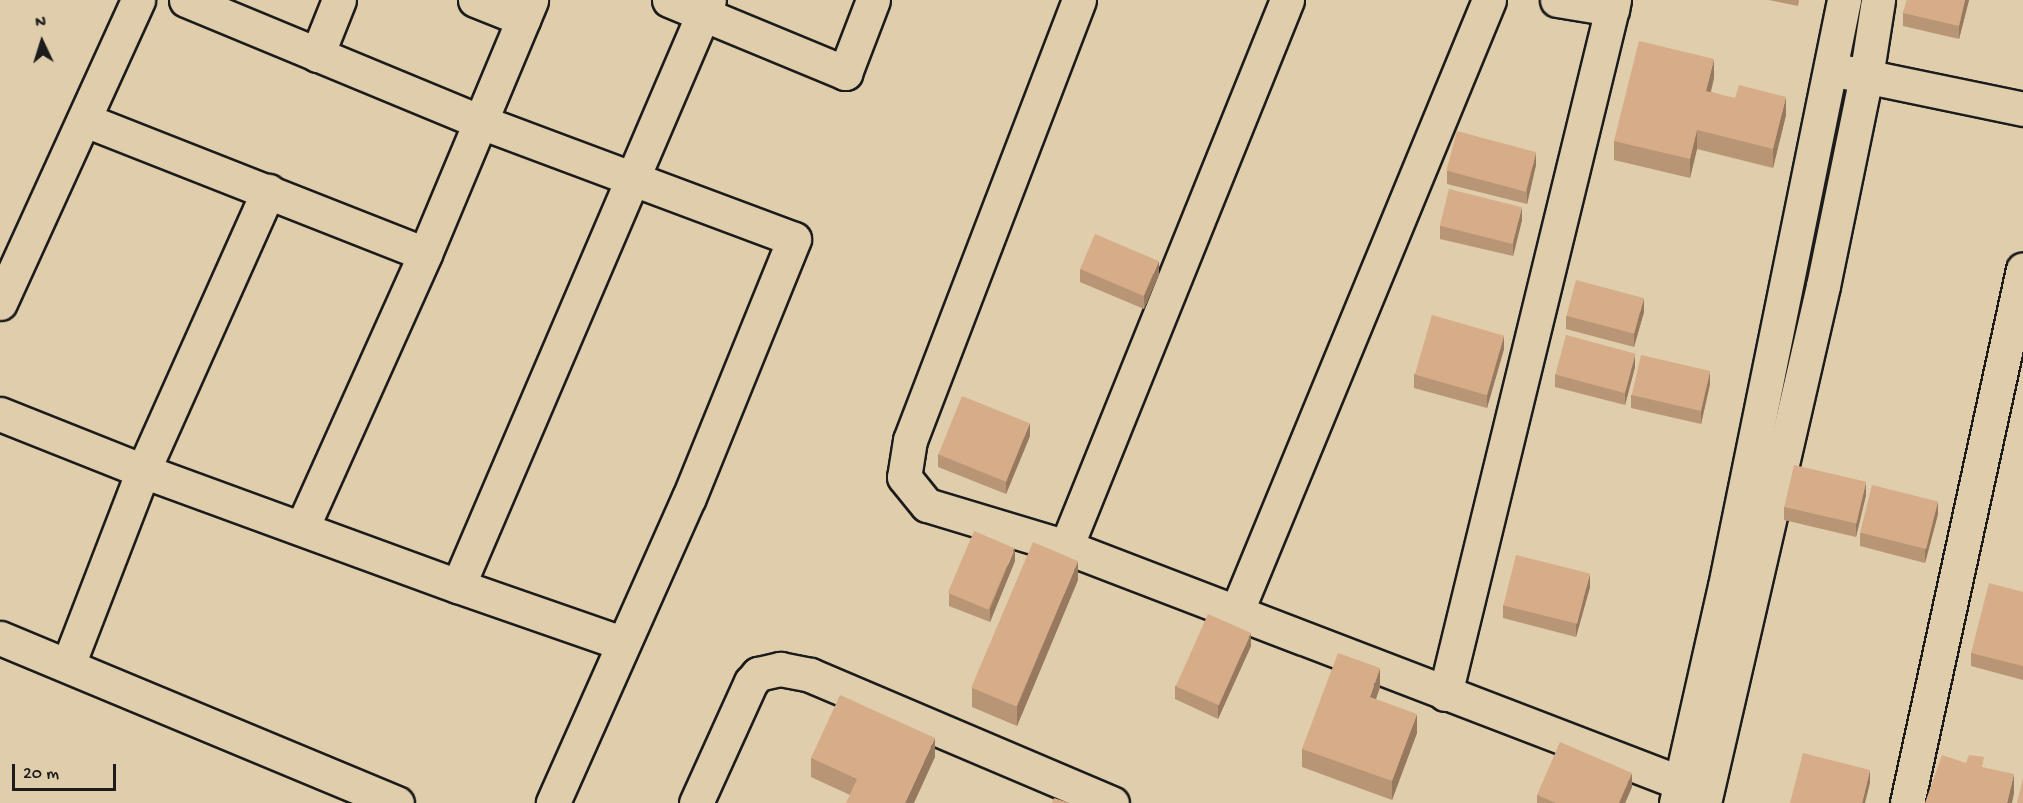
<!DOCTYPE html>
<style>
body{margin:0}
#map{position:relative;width:2023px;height:803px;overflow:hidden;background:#dfcdab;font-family:"Gochi Hand",sans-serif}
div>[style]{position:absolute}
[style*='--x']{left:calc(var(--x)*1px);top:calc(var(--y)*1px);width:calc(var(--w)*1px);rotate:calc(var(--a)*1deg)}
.roads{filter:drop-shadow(2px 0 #1c1c1c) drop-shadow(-2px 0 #1c1c1c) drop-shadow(0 2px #1c1c1c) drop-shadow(0 -2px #1c1c1c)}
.minor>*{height:33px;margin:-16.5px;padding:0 16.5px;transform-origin:16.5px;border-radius:16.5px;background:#dfcdab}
.wall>*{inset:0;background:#b89575}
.shaded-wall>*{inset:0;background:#96795f}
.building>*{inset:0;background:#d6ad88;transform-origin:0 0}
span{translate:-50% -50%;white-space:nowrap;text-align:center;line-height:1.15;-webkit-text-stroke:4.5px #dfcdab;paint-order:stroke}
.north{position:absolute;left:12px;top:12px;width:60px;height:60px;-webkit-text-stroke:4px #dfcdab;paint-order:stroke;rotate:356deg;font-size:16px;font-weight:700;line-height:24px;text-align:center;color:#1c1c1c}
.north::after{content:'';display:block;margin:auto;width:21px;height:27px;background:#1c1c1c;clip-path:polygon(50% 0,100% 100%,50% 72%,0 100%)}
.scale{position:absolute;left:12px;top:764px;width:104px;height:27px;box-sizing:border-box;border:3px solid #1c1c1c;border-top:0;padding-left:8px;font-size:18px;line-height:21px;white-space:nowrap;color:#1c1c1c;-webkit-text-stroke:4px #dfcdab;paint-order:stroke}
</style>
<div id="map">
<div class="roads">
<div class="minor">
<div style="--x:186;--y:0;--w:319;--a:22.5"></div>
<div style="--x:481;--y:122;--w:334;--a:20.5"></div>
<div style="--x:794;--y:239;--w:279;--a:112.1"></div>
<div style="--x:689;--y:497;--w:335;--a:114"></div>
<div style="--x:475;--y:0;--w:52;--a:21.6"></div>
<div style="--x:669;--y:0;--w:191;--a:22.5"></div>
<div style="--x:845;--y:73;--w:78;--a:-69"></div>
<div style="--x:1079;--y:0;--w:471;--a:111"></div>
<div style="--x:910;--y:440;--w:37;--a:99"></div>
<div style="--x:904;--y:477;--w:36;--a:51"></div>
<div style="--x:927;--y:505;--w:145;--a:16.8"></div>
<div style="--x:1066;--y:547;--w:659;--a:20.99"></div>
<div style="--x:1557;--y:0;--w:56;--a:9.3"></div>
<div style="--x:317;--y:55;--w:59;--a:-68.2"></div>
<div style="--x:1845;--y:72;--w:182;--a:11.7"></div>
<div style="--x:85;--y:120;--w:365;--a:21.5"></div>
<div style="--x:0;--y:303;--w:333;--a:-65.5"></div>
<div style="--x:0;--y:414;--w:154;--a:21.7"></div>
<div style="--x:143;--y:471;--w:335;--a:20.1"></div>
<div style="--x:458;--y:586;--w:174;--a:19.2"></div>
<div style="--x:302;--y:528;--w:300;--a:-65.8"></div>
<div style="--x:425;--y:254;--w:275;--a:-67.3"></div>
<div style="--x:1066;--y:547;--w:590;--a:-68"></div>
<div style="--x:458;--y:586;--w:637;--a:-66.81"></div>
<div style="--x:1236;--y:613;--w:663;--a:-67.57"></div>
<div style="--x:0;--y:638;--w:430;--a:22.6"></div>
<div style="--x:68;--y:665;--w:208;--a:-68.9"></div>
<div style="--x:143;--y:471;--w:307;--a:-65.9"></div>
<div style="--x:1445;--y:694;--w:714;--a:-76.31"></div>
<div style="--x:696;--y:803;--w:133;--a:-65.6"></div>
<div style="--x:751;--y:682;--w:11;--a:-49"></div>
<div style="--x:758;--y:674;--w:23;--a:-13"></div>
<div style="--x:780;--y:669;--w:31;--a:11"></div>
<div style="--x:810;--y:675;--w:328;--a:23"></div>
<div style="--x:1676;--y:803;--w:222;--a:-77.3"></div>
<div style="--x:1725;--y:586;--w:598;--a:-78.52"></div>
<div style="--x:1704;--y:803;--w:531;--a:-77.04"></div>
<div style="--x:1823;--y:286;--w:213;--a:-78.4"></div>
<div style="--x:1866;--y:77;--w:78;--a:-81.1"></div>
<div style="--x:1907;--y:803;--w:546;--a:-77.74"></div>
</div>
</div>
<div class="wall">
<div style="clip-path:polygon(1769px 0,1799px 0,1798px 6px)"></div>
<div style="clip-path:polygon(1907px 0,1969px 0,1959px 39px,1903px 26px,1903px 13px)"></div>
<div style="clip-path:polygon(1714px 78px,1711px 92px,1786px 115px,1773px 168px,1697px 149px,1690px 178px,1614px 160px,1614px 141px)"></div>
<div style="clip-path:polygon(1536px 165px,1527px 204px,1447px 184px,1447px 171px)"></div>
<div style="clip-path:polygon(1522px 220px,1513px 256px,1440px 239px,1440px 226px)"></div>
<div style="clip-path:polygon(1080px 269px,1159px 274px,1144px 309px,1080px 282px)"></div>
<div style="clip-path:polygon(1644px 312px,1634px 347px,1566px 329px,1566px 316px)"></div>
<div style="clip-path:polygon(1504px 349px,1487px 408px,1414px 388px,1414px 374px)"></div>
<div style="clip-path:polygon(1635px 367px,1625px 405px,1555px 387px,1555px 374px)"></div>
<div style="clip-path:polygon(1710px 384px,1701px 424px,1631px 408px,1631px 395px)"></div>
<div style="clip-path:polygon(1030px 436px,1006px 494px,938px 467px,938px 454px)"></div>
<div style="clip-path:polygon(1866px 495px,1856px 537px,1784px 520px,1784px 507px)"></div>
<div style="clip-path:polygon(1938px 514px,1925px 563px,1860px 546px,1860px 533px)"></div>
<div style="clip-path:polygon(1015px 561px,990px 622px,949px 606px,949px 593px)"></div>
<div style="clip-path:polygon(1078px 580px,1017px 726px,972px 707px,972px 688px)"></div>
<div style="clip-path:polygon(1590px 587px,1576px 637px,1503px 618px,1503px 605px)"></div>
<div style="clip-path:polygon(2023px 592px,2023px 680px,1971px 666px,1971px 653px)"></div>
<div style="clip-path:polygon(1251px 646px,1218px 719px,1175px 699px,1175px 686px)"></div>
<div style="clip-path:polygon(1380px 687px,1376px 699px,1417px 733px,1392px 800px,1302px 767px,1302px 749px)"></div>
<div style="clip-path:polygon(935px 757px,850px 795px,811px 777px,811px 758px)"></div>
<div style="clip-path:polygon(1632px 787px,1625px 803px,1537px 803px,1537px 795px)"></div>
</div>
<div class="shaded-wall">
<div style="clip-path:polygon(1965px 0,1969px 0,1959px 39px,1959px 26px)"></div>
<div style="clip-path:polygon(1714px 59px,1714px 78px,1706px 110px,1706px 91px)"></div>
<div style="clip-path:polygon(1786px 97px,1786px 115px,1773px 168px,1773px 149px)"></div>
<div style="clip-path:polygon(1697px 130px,1697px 149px,1690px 178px,1690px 159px)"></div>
<div style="clip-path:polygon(1536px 152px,1536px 165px,1527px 204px,1527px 190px)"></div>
<div style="clip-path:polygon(1522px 207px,1522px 220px,1513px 256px,1513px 243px)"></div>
<div style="clip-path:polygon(1159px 261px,1159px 274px,1144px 309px,1144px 296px)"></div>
<div style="clip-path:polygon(1644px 298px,1644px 312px,1634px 347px,1634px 334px)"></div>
<div style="clip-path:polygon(1504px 335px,1504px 349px,1487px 408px,1487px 395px)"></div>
<div style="clip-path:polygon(1635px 354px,1635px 367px,1625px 405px,1625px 392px)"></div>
<div style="clip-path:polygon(1710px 371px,1710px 384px,1701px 424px,1701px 411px)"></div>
<div style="clip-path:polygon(1030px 423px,1030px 436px,1006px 494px,1006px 481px)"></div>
<div style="clip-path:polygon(1866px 482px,1866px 495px,1856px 537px,1856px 523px)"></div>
<div style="clip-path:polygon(1938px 501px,1938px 514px,1925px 563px,1925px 549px)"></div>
<div style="clip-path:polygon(1015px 548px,1015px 561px,990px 622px,990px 609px)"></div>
<div style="clip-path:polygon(1078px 561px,1078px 580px,1017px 726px,1017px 707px)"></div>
<div style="clip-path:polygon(1590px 574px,1590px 587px,1576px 637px,1576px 624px)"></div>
<div style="clip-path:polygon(1251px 633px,1251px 646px,1218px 719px,1218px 706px)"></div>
<div style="clip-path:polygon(1380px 668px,1380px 687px,1370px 716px,1370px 697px)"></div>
<div style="clip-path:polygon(1417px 714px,1417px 733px,1392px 800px,1392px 781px)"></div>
<div style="clip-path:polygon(935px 738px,935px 757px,914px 803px,905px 803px)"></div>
<div style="clip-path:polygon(1870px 770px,1870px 783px,1865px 803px,1862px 803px)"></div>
<div style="clip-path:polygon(1632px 773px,1632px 787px,1625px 803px,1619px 803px)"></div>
<div style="clip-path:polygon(2014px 774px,2014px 793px,2012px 803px,2007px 803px)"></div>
</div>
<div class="building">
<div style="clip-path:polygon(1907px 0,1965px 0,1959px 26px,1903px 13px)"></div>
<div style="clip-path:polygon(1639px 41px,1714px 59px,1706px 91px,1735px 98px,1739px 85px,1786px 97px,1773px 149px,1697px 130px,1690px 159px,1614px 141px)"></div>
<div style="left:1457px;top:131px;width:82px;height:41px;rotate:15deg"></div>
<div style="left:1449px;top:189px;width:75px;height:38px;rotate:14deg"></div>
<div style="left:1095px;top:234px;width:69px;height:38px;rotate:23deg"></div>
<div style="left:1576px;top:280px;width:70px;height:37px;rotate:15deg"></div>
<div style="left:1432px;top:315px;width:75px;height:62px;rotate:16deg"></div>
<div style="left:1566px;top:335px;width:72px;height:41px;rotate:15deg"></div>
<div style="left:1641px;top:355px;width:71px;height:41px;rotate:13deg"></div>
<div style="left:962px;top:396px;width:73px;height:63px;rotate:22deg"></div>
<div style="left:1794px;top:465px;width:74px;height:43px;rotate:13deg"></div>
<div style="left:1872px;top:485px;width:68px;height:49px;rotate:14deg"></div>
<div style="left:974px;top:531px;width:44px;height:67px;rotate:23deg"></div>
<div style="left:1033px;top:542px;width:49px;height:158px;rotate:23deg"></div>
<div style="left:1516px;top:555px;width:76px;height:52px;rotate:14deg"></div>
<div style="clip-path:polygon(1989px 583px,2023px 592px,2023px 666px,1971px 653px)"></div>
<div style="left:1208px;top:614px;width:47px;height:79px;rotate:24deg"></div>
<div style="clip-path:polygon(1338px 653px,1380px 668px,1370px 697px,1417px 714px,1392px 781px,1302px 749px)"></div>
<div style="clip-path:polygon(840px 695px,935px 738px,905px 803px,846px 803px,857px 779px,811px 758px)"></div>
<div style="clip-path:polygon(1560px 742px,1632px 773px,1619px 803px,1556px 803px,1537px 795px)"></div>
<div style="clip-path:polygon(1803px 753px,1870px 770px,1862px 803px,1790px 803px)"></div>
<div style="clip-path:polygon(1942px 755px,1966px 763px,1969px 755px,1984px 757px,1982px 767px,2014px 774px,2007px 803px,1925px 803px)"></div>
<div style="clip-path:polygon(2023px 778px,2023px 803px,2017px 803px)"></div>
<div style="clip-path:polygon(1054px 798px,1070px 803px,1052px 803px)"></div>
</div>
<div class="north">N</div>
<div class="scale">20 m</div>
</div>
